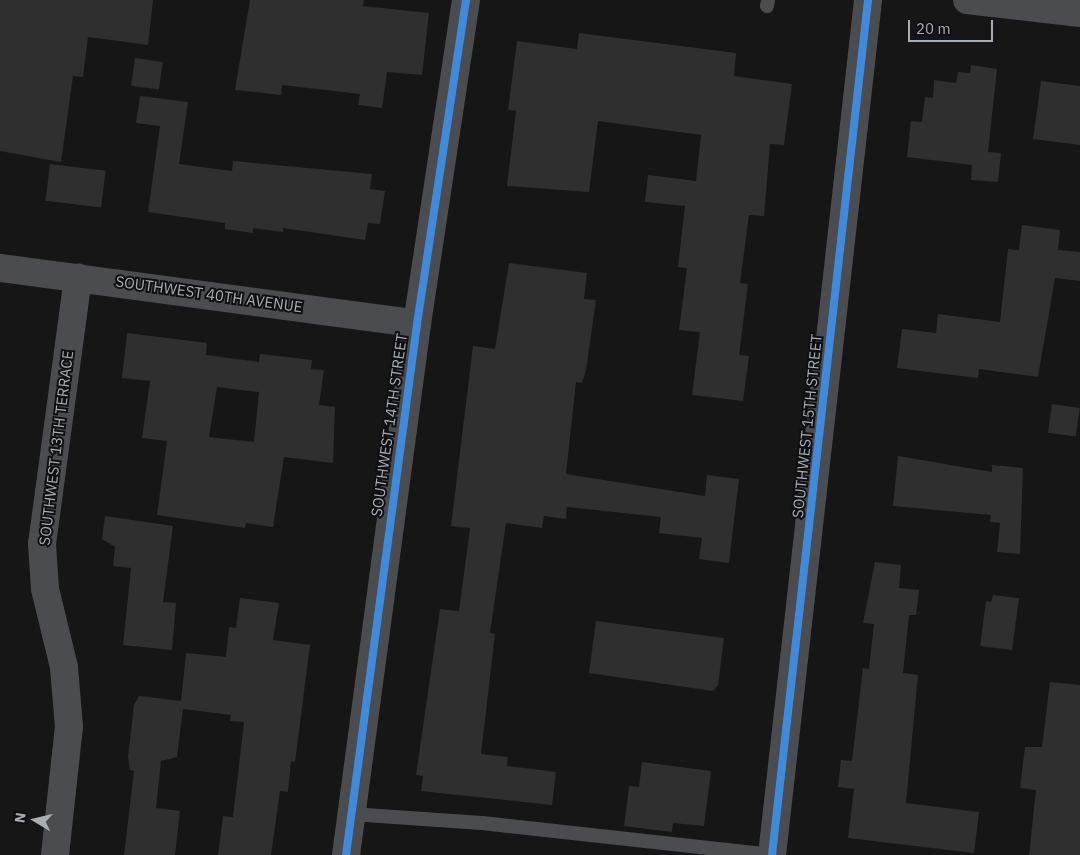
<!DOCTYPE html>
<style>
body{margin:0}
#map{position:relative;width:1080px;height:855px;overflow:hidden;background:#161616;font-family:"IBM Plex Sans",sans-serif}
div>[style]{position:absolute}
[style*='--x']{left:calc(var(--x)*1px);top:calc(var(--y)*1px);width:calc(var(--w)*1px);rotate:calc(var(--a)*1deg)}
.building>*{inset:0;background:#2f2f30;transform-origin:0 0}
.service>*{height:14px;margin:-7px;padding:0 7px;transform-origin:7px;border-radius:7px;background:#4a4c4f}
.minor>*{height:28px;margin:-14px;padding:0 14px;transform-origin:14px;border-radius:14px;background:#4a4c4f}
.cycleway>*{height:8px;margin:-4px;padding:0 4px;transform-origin:4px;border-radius:4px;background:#408adc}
span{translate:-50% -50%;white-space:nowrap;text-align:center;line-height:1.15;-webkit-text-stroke:4px #101012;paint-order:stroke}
.street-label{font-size:15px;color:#a8adb6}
.north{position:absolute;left:10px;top:795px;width:50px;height:50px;-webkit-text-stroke:4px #101012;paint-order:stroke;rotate:279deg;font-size:14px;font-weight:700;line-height:20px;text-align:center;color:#a8adb6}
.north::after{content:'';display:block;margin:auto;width:18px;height:22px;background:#a8adb6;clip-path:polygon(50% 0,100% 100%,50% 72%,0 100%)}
.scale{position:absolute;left:908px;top:20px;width:85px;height:22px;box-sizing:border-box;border:2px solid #a8adb6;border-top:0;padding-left:6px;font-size:15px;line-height:18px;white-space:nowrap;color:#a8adb6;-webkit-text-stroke:4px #101012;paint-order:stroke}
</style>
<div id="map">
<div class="building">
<div style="clip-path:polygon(0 0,153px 0,148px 45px,88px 37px,83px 77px,73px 76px,61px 162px,0 151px)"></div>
<div style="clip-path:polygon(250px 0,364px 0,363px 6px,429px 13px,422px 75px,387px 72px,382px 108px,358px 105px,360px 94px,282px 85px,281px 95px,235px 90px)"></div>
<div style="clip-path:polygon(579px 33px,736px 53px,734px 76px,792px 84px,784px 145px,770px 144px,764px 216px,749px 215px,740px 283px,748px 284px,739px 355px,749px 356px,743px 401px,692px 395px,700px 332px,679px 330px,687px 268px,678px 267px,685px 206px,645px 202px,648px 175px,696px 181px,701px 135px,598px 121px,589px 192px,507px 186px,516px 111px,508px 110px,517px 41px,577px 49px)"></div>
<div style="left:135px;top:58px;width:28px;height:28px;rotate:8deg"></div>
<div style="clip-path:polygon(971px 65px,997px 69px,988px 152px,1001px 153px,998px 182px,971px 180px,972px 165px,907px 157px,911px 121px,922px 122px,925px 97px,933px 98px,934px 80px,956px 83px,958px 72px,970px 73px)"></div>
<div style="clip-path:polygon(1041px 81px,1080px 86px,1080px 145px,1033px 139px)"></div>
<div style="clip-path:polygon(140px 96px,188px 102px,179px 164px,232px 171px,233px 161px,372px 174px,370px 189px,385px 191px,380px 224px,368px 223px,365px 240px,283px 228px,283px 232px,253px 228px,253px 233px,225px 229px,225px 223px,148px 212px,160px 126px,136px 123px)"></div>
<div style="left:50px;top:164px;width:56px;height:37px;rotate:7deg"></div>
<div style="clip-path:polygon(1022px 225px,1060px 230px,1058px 250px,1080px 252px,1080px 281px,1055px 278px,1038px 377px,979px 369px,978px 378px,897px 368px,902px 329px,936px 333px,938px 314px,1000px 322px,1008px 249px,1019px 250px)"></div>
<div style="clip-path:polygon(509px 263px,587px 273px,584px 299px,596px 300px,586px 370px,582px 383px,576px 382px,566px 474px,705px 496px,707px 475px,739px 479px,729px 563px,699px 559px,702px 538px,659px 533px,661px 517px,567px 507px,566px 519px,544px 516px,542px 528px,506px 523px,490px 633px,495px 634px,481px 754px,508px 757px,507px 766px,556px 772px,552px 805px,421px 791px,423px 776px,416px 775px,440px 609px,459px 611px,470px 528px,451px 526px,473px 346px,495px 349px)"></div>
<div style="clip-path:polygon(evenodd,127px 333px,207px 343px,206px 355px,259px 362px,260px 354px,312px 360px,311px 369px,324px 370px,319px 405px,335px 407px,333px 463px,284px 457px,273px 527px,246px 523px,245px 528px,157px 515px,167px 441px,142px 438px,150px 381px,122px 378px,127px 333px,217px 387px,259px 392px,254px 442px,209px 437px,217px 387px)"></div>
<div style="left:1052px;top:404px;width:28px;height:29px;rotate:8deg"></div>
<div style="clip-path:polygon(898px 456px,992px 472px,992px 465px,1023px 468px,1020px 554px,997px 552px,1000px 523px,990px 522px,991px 515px,893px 506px)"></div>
<div style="clip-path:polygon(105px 516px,173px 526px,163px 602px,176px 603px,172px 650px,123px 645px,131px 568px,113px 566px,115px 547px,102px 539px)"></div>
<div style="clip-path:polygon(875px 562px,901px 565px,899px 588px,919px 590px,916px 615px,909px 615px,903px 673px,918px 675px,906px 803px,979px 812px,974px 853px,848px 838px,854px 789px,838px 787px,841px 760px,852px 761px,863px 668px,869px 669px,874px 624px,863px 623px)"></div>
<div style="clip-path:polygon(993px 595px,1019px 598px,1012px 650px,980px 646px,986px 601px,991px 602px)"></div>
<div style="clip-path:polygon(240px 598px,279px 603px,273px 640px,310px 645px,295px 762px,291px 761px,288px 792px,280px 791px,271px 855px,218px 855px,223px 816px,233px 817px,244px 722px,230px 721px,231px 715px,183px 709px,177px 757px,161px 761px,156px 808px,180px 811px,175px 855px,124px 855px,134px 771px,130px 770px,128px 757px,134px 705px,139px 696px,181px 701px,186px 653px,226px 657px,229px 627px,236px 628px)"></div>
<div style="clip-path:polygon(596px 621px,724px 638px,718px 685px,713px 691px,589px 673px)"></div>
<div style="clip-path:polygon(1050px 682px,1080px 685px,1080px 855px,1029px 855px,1036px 790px,1020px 788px,1025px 747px,1042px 747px)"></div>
<div style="clip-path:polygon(642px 762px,711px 771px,704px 826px,673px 823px,672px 832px,624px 826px,629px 786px,639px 787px)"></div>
</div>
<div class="service">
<div style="--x:767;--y:6;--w:6;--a:-81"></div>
<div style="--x:351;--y:814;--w:131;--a:3.9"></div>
<div style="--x:482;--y:823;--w:294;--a:6.3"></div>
</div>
<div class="minor">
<div style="--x:967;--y:0;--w:114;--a:6.6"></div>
<div style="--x:0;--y:268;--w:421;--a:7.6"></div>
<div style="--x:55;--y:855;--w:129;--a:-83.8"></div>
<div style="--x:69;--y:727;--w:60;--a:-94.8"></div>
<div style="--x:64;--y:667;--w:80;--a:-103.7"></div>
<div style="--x:45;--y:589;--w:45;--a:-93.8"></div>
<div style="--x:42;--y:544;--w:269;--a:-82.3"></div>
<div style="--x:346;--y:855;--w:536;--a:-82.38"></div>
<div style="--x:417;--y:324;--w:328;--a:-81.4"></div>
<div style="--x:772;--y:855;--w:860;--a:-83.59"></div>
</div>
<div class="cycleway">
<div style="--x:346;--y:855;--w:536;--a:-82.38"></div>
<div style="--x:417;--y:324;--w:328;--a:-81.4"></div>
<div style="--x:772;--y:855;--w:860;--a:-83.59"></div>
</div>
<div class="street-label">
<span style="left:209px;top:294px;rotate:8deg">SOUTHWEST 40TH AVENUE</span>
<span style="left:389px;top:425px;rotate:-82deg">SOUTHWEST 14TH STREET</span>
<span style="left:807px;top:426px;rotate:-84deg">SOUTHWEST 15TH STREET</span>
<span style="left:56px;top:448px;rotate:-83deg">SOUTHWEST 13TH TERRACE</span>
</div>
<div class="north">N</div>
<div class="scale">20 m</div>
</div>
